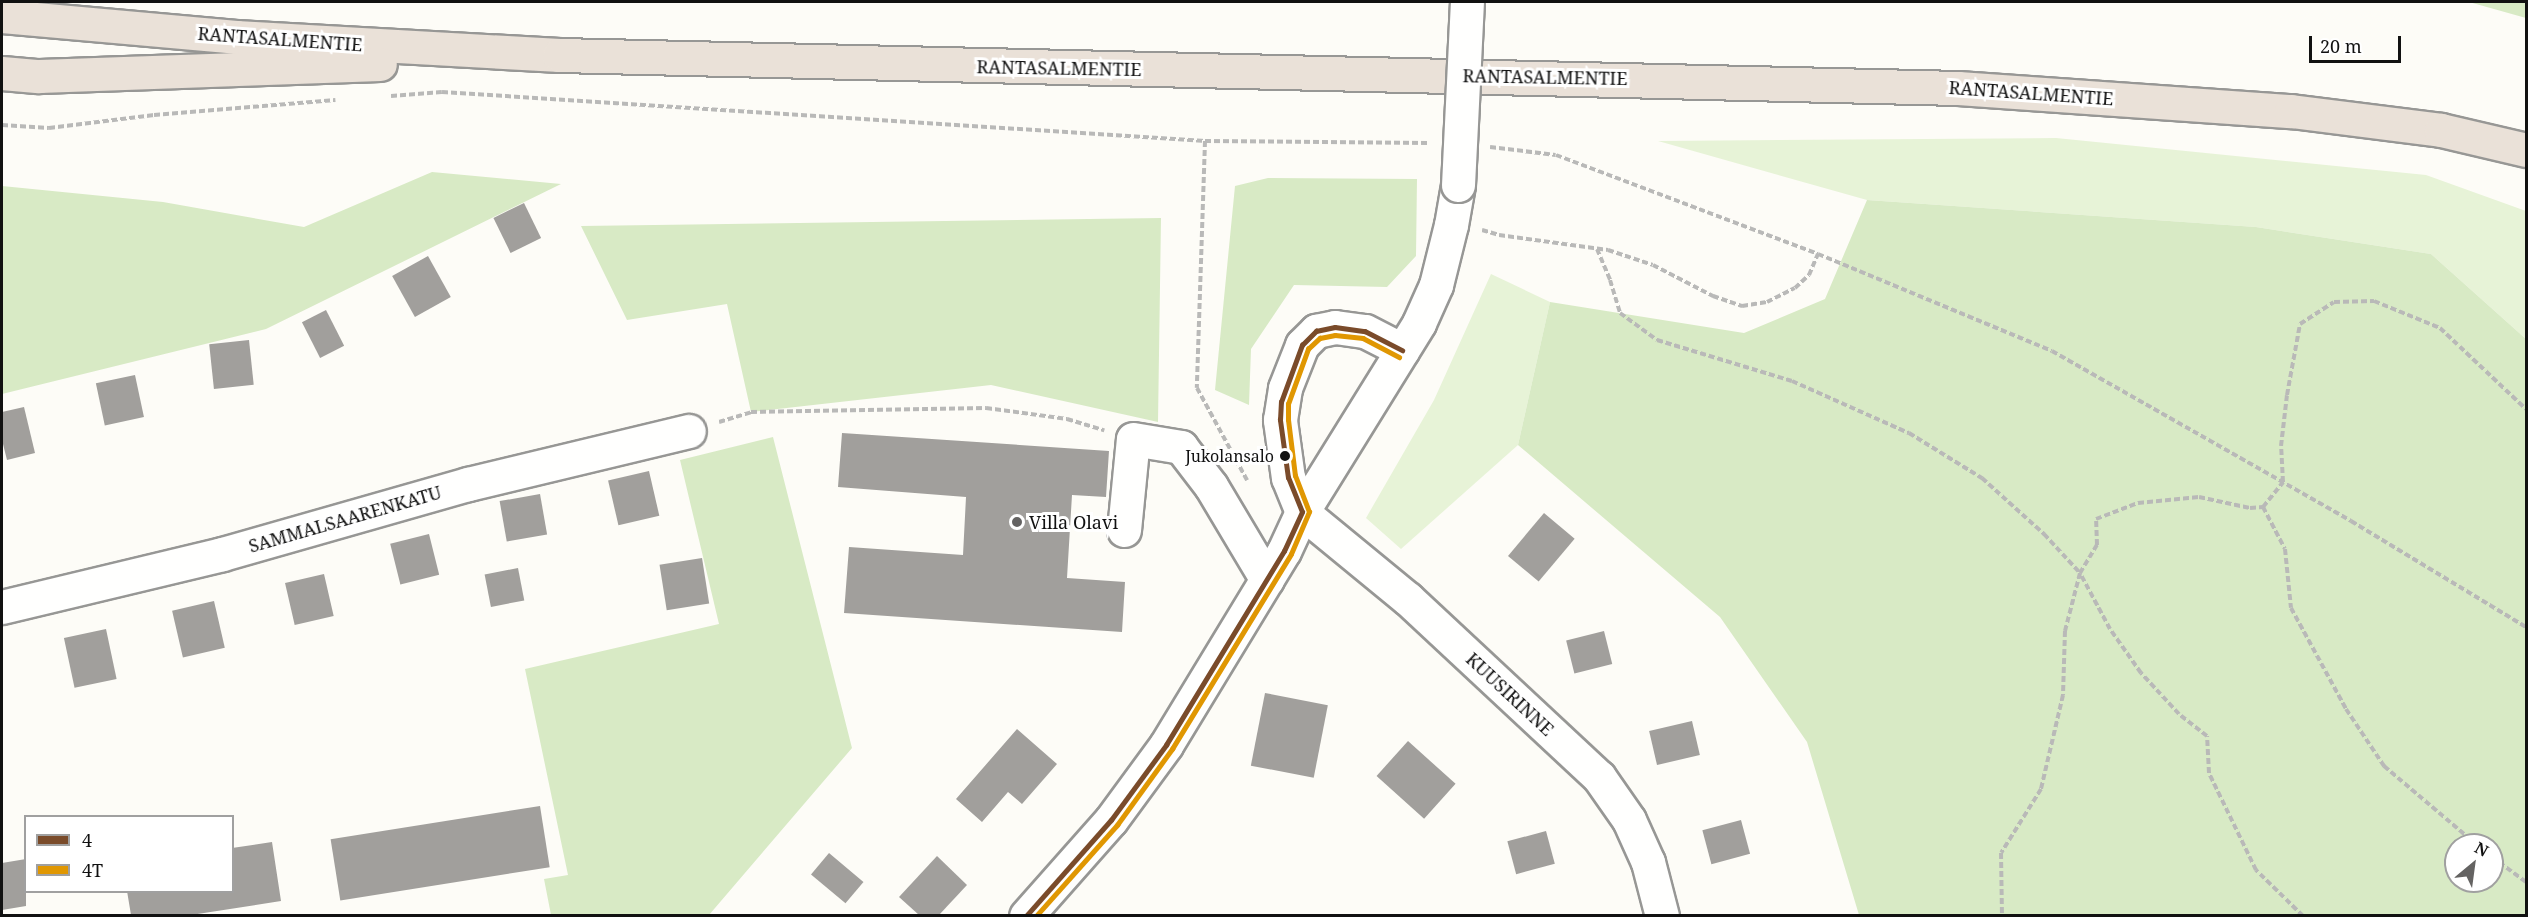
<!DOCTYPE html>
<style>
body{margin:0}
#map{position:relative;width:2528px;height:917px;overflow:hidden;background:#fdfcf7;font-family:"Noto Serif",serif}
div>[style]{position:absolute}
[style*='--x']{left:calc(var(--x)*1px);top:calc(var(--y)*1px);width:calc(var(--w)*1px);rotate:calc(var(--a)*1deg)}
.green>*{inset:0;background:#e7f3d7}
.forest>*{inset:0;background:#d8eac5}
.building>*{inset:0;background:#a19f9c;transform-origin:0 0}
.path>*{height:4px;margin-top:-2px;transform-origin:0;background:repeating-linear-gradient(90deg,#b9b9b8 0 6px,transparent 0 9px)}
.roads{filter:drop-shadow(2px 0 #979795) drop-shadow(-2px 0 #979795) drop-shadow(0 2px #979795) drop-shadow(0 -2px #979795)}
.minor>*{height:33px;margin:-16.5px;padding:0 16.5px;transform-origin:16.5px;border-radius:16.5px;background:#fffffe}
.highway>*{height:33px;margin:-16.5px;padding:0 16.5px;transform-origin:16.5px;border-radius:16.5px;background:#eae1d8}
.bridges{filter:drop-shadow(2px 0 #979795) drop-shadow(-2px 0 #979795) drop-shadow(0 2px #979795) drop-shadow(0 -2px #979795)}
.minor-bridge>*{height:33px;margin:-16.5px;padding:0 16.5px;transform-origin:16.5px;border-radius:16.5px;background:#fffffe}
.bus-1>*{height:4.5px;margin:-2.25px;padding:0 2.25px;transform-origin:2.25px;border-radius:2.25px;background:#7a4b2a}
.bus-2>*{height:4.5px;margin:-2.25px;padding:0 2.25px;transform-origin:2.25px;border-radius:2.25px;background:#e09702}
.dots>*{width:16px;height:16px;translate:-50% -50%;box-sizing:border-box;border:3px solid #fff;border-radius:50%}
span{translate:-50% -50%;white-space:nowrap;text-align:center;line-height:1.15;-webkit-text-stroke:6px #fff;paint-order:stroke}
.bus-label{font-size:16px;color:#111}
.right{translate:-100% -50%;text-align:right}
.street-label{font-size:18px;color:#111}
.poi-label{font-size:18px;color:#111}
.left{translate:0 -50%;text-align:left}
.frame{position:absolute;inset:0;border:3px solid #111;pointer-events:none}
.legend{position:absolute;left:24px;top:815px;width:210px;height:78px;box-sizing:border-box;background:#fff;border:2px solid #a0a0a0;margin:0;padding:8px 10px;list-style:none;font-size:18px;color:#111}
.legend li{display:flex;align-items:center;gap:12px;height:30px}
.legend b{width:30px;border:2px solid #a0a0a0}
.north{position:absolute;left:2444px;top:833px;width:60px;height:60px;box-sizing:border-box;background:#fff;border:2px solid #a0a0a0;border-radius:50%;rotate:29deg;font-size:16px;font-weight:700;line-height:24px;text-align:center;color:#111}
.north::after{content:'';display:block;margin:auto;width:21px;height:27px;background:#646362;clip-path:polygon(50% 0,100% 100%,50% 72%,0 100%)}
.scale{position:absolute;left:2309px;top:36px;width:92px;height:27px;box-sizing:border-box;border:3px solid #111;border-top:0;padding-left:8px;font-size:18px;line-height:21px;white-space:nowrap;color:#111;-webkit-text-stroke:4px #fff;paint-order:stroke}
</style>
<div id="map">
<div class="green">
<div style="clip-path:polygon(2056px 138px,2426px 175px,2526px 211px,2526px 339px,2431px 254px,2256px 227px,1867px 200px,1658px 141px)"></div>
<div style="clip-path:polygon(1491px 274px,1550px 302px,1518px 445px,1401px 549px,1366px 518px,1434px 400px)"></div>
</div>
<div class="forest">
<div style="clip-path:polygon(2469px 2px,2526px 2px,2526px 18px)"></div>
<div style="clip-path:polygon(432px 172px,561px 184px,266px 329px,2px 394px,2px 186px,163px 202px,304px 227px)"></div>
<div style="clip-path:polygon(1268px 178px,1417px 179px,1416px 256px,1387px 287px,1294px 285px,1251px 349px,1249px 405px,1215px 390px,1235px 186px)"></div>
<div style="clip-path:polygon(evenodd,1867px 200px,2256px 227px,2431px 254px,2526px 339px,2526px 915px,1859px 915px,1807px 742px,1720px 617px,1518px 445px,1550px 302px,1744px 333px,1825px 299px,1867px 200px,2456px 845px,2492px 845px,2492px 881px,2456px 881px,2456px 845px)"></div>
<div style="clip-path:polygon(1161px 218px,1158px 422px,991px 385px,751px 412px,727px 304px,627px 320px,581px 226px)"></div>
<div style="clip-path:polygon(773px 437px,852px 748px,709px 915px,551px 915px,544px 879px,568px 875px,525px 669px,719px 624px,680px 460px)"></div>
</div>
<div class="building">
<div style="left:524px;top:203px;width:39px;height:34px;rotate:64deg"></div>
<div style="left:428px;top:256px;width:47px;height:41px;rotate:61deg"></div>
<div style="left:326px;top:310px;width:40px;height:27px;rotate:63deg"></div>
<div style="left:249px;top:340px;width:45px;height:40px;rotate:84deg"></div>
<div style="left:135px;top:375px;width:43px;height:40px;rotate:78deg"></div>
<div style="clip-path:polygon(24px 407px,35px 453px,7px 460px,2px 440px,2px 412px)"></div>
<div style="clip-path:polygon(842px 433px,1109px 451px,1106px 497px,1072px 495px,1067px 578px,1125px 582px,1122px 632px,844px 613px,849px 547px,963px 555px,966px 497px,838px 487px)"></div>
<div style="left:649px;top:471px;width:46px;height:42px;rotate:77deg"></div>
<div style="left:540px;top:494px;width:41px;height:41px;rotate:80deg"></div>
<div style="left:1544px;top:513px;width:40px;height:56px;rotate:40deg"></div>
<div style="left:429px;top:534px;width:42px;height:40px;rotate:76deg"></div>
<div style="left:702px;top:558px;width:46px;height:43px;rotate:81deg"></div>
<div style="left:518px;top:568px;width:33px;height:34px;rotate:79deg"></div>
<div style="left:324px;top:574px;width:43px;height:40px;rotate:77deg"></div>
<div style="left:214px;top:601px;width:48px;height:43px;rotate:77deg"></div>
<div style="left:106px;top:629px;width:51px;height:43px;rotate:78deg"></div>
<div style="left:1604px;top:631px;width:34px;height:39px;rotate:76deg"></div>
<div style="left:1265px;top:693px;width:64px;height:74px;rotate:11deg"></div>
<div style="left:1692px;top:721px;width:35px;height:44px;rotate:77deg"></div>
<div style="clip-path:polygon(1017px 729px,1057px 764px,1022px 804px,1008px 792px,982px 822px,956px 799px)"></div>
<div style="left:1408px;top:741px;width:64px;height:47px;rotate:42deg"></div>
<div style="left:540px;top:806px;width:62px;height:212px;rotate:81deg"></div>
<div style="left:1741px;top:820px;width:35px;height:40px;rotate:75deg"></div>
<div style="left:1546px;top:831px;width:34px;height:40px;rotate:75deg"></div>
<div style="clip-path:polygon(272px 842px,281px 901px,191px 915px,131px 915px,127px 891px,232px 891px,232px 848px)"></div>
<div style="left:829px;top:853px;width:45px;height:28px;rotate:40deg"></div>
<div style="clip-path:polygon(937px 856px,967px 885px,939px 915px,919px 915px,899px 897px)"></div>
<div style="clip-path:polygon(26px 859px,26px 906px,2px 910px,2px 863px)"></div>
</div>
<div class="path">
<div style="--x:391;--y:96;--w:51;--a:-4.5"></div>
<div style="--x:442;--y:92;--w:765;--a:3.67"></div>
<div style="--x:1205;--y:141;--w:223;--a:0.5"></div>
<div style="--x:2;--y:125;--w:47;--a:3.7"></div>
<div style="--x:49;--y:128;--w:106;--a:-7.1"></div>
<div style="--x:154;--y:115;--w:182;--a:-4.7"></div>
<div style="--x:1205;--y:141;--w:247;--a:91.9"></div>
<div style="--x:1197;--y:388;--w:105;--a:61.5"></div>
<div style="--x:1490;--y:147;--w:66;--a:6.9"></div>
<div style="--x:1556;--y:155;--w:280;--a:20.7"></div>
<div style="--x:1818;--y:254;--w:253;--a:22.5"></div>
<div style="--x:2052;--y:351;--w:344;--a:29.6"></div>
<div style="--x:2351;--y:521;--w:205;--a:31.2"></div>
<div style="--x:1482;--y:230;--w:18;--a:16"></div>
<div style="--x:1499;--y:235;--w:110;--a:7.8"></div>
<div style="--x:1608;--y:250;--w:47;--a:18.4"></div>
<div style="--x:1653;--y:265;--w:68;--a:27.3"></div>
<div style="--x:1713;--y:296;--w:31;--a:19"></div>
<div style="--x:1742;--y:306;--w:25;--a:-9"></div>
<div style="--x:1767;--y:302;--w:31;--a:-27"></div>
<div style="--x:1795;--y:288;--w:19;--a:-43"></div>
<div style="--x:1809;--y:275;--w:23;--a:-67"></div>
<div style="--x:1597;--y:249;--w:34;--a:67"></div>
<div style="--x:1610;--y:280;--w:34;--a:73"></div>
<div style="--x:1620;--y:313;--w:46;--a:36.1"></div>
<div style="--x:1657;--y:340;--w:141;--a:16.9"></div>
<div style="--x:1792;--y:381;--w:128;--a:24"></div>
<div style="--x:1909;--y:433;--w:86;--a:31.7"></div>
<div style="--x:1982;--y:478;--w:84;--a:42.1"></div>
<div style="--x:2044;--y:534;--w:53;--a:47.3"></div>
<div style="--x:2080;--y:573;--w:60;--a:104.5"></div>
<div style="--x:2065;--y:631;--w:64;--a:91.8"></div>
<div style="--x:2063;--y:695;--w:97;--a:103.2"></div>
<div style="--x:2041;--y:789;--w:75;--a:122"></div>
<div style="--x:2001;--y:853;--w:63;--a:89.1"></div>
<div style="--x:719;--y:422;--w:34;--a:-17"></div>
<div style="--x:751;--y:412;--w:235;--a:-1"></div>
<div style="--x:986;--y:408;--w:82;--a:7.7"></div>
<div style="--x:1067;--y:419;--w:39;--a:17"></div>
<div style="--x:2263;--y:507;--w:47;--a:62.4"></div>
<div style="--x:2285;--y:549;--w:59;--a:84.2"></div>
<div style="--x:2291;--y:608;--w:115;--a:61.4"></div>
<div style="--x:2346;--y:709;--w:69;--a:56.3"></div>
<div style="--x:2384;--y:766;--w:122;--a:40.3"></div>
<div style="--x:2492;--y:857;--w:42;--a:36.3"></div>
<div style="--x:2303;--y:916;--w:66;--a:-135.6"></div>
<div style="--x:2256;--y:870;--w:108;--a:-115.9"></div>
<div style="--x:2209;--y:773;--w:37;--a:-93"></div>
<div style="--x:2207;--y:736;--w:36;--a:-142"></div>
<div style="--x:2179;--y:714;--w:56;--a:-132.8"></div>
<div style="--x:2141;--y:673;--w:54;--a:-125.2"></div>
<div style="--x:2110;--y:629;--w:64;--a:-118.2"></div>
<div style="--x:2080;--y:573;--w:33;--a:-59"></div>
<div style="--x:2097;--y:545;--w:26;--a:-92"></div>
<div style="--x:2096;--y:519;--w:45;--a:-20.9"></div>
<div style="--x:2138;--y:503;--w:61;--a:-5.6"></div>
<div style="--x:2199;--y:497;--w:52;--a:12.2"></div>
<div style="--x:2250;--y:508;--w:13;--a:-4"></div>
<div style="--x:2263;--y:507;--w:32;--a:-51"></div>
<div style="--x:2283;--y:482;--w:36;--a:-93"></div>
<div style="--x:2281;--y:446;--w:51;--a:-83.3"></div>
<div style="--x:2287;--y:395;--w:72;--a:-79.6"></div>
<div style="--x:2300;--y:324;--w:40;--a:-32.9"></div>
<div style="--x:2334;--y:302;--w:40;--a:-1.4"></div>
<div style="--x:2374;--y:301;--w:71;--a:22.2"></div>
<div style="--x:2440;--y:328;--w:118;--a:43.3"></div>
</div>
<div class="roads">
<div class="minor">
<div style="--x:1302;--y:512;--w:137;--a:39.4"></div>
<div style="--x:1408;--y:599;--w:261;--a:43"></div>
<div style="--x:1599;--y:777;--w:52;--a:55.1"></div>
<div style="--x:1629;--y:820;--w:46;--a:65.7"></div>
<div style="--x:1648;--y:862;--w:56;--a:75.5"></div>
<div style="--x:1302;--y:512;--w:37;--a:-112"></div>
<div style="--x:1288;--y:478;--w:59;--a:-97.9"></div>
<div style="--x:1280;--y:420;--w:32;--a:-81"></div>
<div style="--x:1285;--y:388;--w:46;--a:-68.4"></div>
<div style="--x:1302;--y:345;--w:20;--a:-45"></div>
<div style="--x:1316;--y:331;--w:19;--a:-12"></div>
<div style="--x:1335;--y:327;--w:30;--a:8"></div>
<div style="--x:1365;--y:331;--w:42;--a:27.2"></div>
<div style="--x:1124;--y:530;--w:91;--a:-84.4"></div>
<div style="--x:1133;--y:439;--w:49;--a:9.5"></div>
<div style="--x:1181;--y:447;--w:49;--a:52.4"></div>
<div style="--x:1211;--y:486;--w:109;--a:59.2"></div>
<div style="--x:2;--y:607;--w:226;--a:-13.5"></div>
<div style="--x:222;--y:554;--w:256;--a:-15.9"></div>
<div style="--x:468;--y:484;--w:227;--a:-13.5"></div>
<div style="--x:1026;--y:916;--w:128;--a:-48.5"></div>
<div style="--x:1111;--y:820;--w:93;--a:-53.7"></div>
<div style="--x:1166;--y:745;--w:227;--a:-58.7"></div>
<div style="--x:1284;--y:551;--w:43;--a:-65.2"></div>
<div style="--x:1302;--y:512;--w:222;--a:-58.2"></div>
<div style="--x:1419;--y:323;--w:42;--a:-65.9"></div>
<div style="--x:1436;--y:285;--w:62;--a:-76"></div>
<div style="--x:1451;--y:225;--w:41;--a:-80.1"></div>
</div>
<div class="highway">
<div style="--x:2;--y:16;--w:235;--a:5.1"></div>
<div style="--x:236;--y:37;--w:324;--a:3.2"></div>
<div style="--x:559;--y:55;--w:1399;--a:1.35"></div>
<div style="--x:1958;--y:88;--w:334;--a:4"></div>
<div style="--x:2291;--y:111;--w:151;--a:7.2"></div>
<div style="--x:2441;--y:130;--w:87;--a:13.2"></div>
<div style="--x:2;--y:73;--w:37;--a:5"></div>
<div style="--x:39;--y:76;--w:341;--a:-2"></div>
</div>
</div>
<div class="bridges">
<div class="minor-bridge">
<div style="--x:1458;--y:185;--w:183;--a:-87.2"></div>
</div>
</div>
<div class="bus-1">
<div style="--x:1026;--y:916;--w:128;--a:-48.5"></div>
<div style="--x:1111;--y:820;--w:93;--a:-53.7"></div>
<div style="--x:1166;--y:745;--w:227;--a:-58.7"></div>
<div style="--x:1284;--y:551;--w:43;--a:-65.2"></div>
<div style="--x:1302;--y:512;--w:37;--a:-112"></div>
<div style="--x:1288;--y:478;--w:59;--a:-97.9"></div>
<div style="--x:1280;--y:420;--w:18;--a:-87"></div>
<div style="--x:1281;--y:402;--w:61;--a:-69.8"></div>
<div style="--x:1302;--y:345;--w:20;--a:-45"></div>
<div style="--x:1316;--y:331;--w:19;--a:-12"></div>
<div style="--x:1335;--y:327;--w:30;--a:8"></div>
<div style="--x:1365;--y:331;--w:42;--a:27.2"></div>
</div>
<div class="bus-2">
<div style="--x:1036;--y:916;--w:122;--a:-48.3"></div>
<div style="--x:1117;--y:825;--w:94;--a:-54.1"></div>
<div style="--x:1172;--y:749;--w:228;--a:-58.6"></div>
<div style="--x:1291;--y:554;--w:46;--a:-66.8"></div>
<div style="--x:1309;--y:512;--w:39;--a:-111"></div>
<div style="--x:1295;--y:476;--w:56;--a:-97.1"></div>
<div style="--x:1288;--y:420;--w:16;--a:-90"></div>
<div style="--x:1288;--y:404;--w:59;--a:-70"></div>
<div style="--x:1308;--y:349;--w:16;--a:-43"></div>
<div style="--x:1320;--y:338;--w:15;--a:-11"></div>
<div style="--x:1335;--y:335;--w:28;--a:6"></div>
<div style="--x:1363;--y:338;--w:41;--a:27.8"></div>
</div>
<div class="dots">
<div style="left:1285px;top:456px;background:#111"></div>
<div style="left:1017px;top:522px;background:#646362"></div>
</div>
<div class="bus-label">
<span class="right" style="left:1274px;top:456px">Jukolansalo</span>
</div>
<div class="street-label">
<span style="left:280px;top:39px;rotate:4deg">RANTASALMENTIE</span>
<span style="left:1059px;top:68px;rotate:1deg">RANTASALMENTIE</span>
<span style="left:1545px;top:77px;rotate:1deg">RANTASALMENTIE</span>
<span style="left:2031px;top:93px;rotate:4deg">RANTASALMENTIE</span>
<span style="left:345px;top:519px;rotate:-16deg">SAMMALSAARENKATU</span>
<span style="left:1510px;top:694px;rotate:43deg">KUUSIRINNE</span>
</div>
<div class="poi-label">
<span class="left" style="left:1029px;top:522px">Villa Olavi</span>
</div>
<div class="frame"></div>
<ul class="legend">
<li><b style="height:8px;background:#7a4b2a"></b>4</li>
<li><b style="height:8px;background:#e09702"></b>4T</li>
</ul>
<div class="north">N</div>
<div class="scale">20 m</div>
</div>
